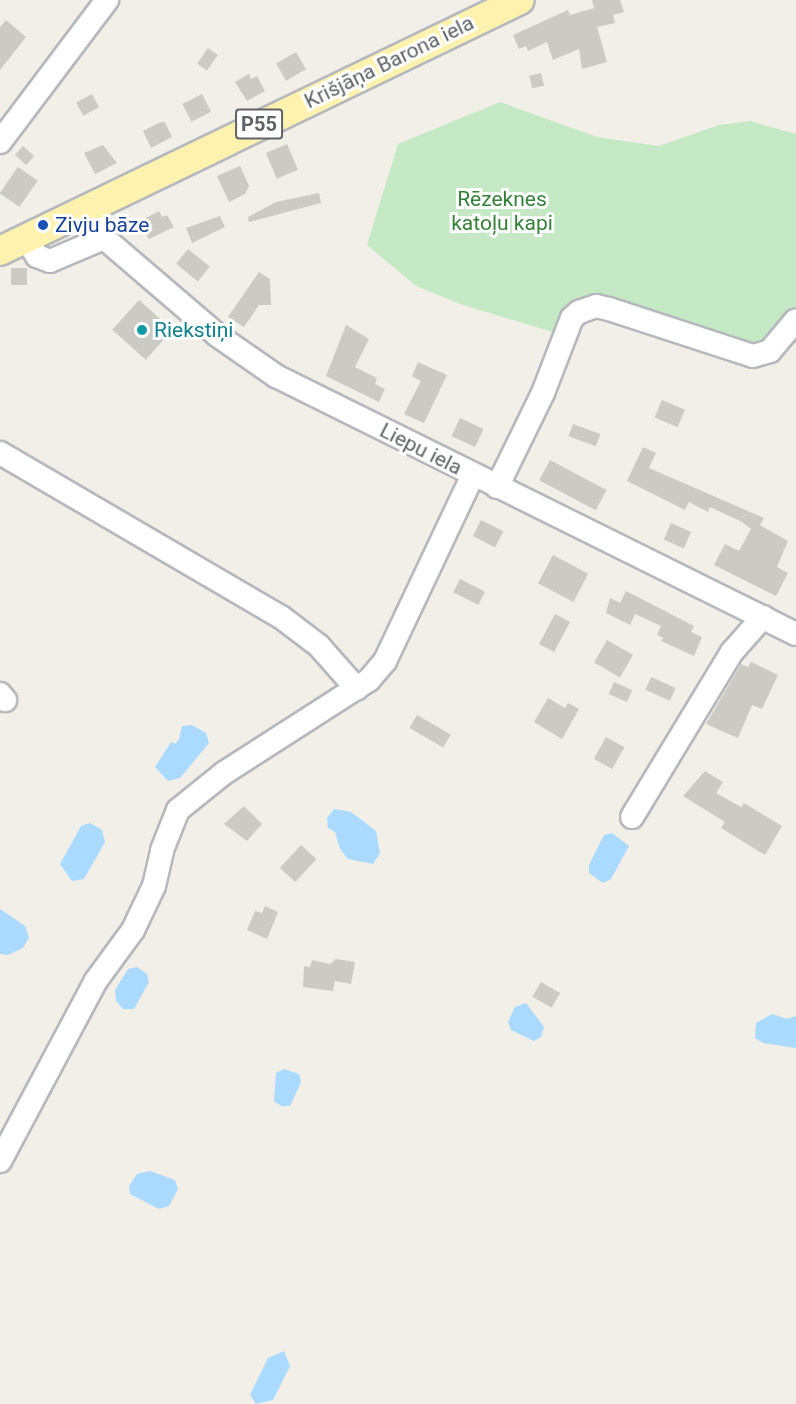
<!DOCTYPE html>
<meta charset="utf-8">
<style>
body{margin:0}
#map{position:relative;width:796px;height:1404px;overflow:hidden;background:#f1efe8;font-family:Roboto,sans-serif}
div>[style]{position:absolute}
[style*='--x']{left:calc(var(--x)*1px);top:calc(var(--y)*1px);width:calc(var(--w)*1px);rotate:calc(var(--a)*1deg)}
.green>*{inset:0;background:#c5e8c5}
.water>*{inset:0;background:#aadaff}
.building>*{inset:0;background:#cccac5;transform-origin:0 0}
.roads{filter:drop-shadow(2px 0 #b5b8bc) drop-shadow(-2px 0 #b5b8bc) drop-shadow(0 2px #b5b8bc) drop-shadow(0 -2px #b5b8bc)}
.minor>*{height:22px;margin:-11px;padding:0 11px;transform-origin:11px;border-radius:11px;background:#fff}
.major>*{height:28px;margin:-14px;padding:0 14px;transform-origin:14px;border-radius:14px;background:#fff2af}
.dots>*{width:16px;height:16px;translate:-50% -50%;box-sizing:border-box;border:3px solid #fff;border-radius:50%}
span{translate:-50% -50%;white-space:nowrap;text-align:center;line-height:1.15;-webkit-text-stroke:6px #fff;paint-order:stroke}
.shield-label span{padding:2px 4px;background:#fff;border:2px solid;border-radius:4px;-webkit-text-stroke-width:0}
.shield-label{font-size:20px;color:#5f6368;font-weight:700}
.street-label{font-size:21px;color:#5f6368}
.park-label{font-size:21px;color:#348238}
.transit-label{font-size:21px;color:#164399}
.left{translate:0 -50%;text-align:left}
.culture-label{font-size:21px;color:#0d838f}
</style>
<div id="map">
<div class="green">
<div style="clip-path:polygon(500px 102px,597px 137px,659px 146px,719px 125px,750px 121px,796px 134px,796px 312px,758px 349px,595px 296px,574px 304px,559px 334px,463px 305px,416px 286px,367px 245px,398px 144px)"></div>
</div>
<div class="water">
<div style="clip-path:polygon(192px 725px,206px 733px,209px 743px,180px 778px,168px 781px,155px 767px,171px 742px,175px 744px,179px 739px,182px 726px)"></div>
<div style="clip-path:polygon(334px 809px,351px 812px,376px 831px,380px 853px,373px 864px,348px 859px,340px 849px,335px 832px,328px 828px,327px 818px)"></div>
<div style="clip-path:polygon(90px 823px,102px 830px,105px 842px,84px 879px,72px 881px,60px 864px,81px 826px)"></div>
<div style="clip-path:polygon(612px 833px,629px 846px,611px 879px,603px 883px,589px 873px,589px 865px,604px 835px)"></div>
<div style="clip-path:polygon(0 909px,25px 926px,29px 937px,23px 948px,8px 955px,0 954px)"></div>
<div style="clip-path:polygon(137px 967px,147px 974px,149px 982px,134px 1009px,123px 1009px,116px 1001px,115px 990px,128px 969px)"></div>
<div style="clip-path:polygon(526px 1003px,544px 1027px,541px 1037px,534px 1041px,511px 1030px,508px 1022px,515px 1007px)"></div>
<div style="clip-path:polygon(772px 1014px,787px 1019px,796px 1016px,796px 1048px,763px 1043px,755px 1038px,756px 1023px)"></div>
<div style="clip-path:polygon(284px 1069px,299px 1074px,301px 1082px,290px 1106px,281px 1106px,274px 1101px,276px 1073px)"></div>
<div style="clip-path:polygon(150px 1171px,175px 1180px,178px 1189px,169px 1206px,159px 1209px,130px 1194px,129px 1186px,137px 1174px)"></div>
<div style="clip-path:polygon(284px 1351px,290px 1366px,273px 1400px,256px 1404px,250px 1395px,268px 1358px)"></div>
</div>
<div class="building">
<div style="clip-path:polygon(592px 0,620px 0,624px 12px,613px 15px,615px 23px,597px 27px,607px 62px,582px 69px,579px 49px,553px 60px,547px 42px,528px 51px,526px 46px,519px 49px,513px 35px,568px 10px,570px 15px,594px 8px)"></div>
<div style="clip-path:polygon(6px 20px,26px 37px,0 70px,0 27px)"></div>
<div style="left:208px;top:48px;width:12px;height:19px;rotate:35deg"></div>
<div style="left:296px;top:52px;width:20px;height:23px;rotate:60deg"></div>
<div style="left:541px;top:73px;width:13px;height:12px;rotate:77deg"></div>
<div style="clip-path:polygon(249px 74px,251px 79px,257px 76px,265px 91px,247px 101px,235px 82px)"></div>
<div style="left:92px;top:94px;width:15px;height:18px;rotate:62deg"></div>
<div style="left:202px;top:94px;width:20px;height:22px;rotate:63deg"></div>
<div style="clip-path:polygon(161px 122px,165px 122px,172px 137px,151px 148px,143px 131px)"></div>
<div style="left:287px;top:144px;width:28px;height:23px;rotate:67deg"></div>
<div style="clip-path:polygon(103px 145px,117px 163px,95px 174px,84px 153px)"></div>
<div style="left:23px;top:146px;width:15px;height:12px;rotate:42deg"></div>
<div style="clip-path:polygon(240px 166px,249px 186px,245px 194px,229px 202px,217px 176px)"></div>
<div style="left:18px;top:167px;width:24px;height:32px;rotate:35deg"></div>
<div style="clip-path:polygon(319px 193px,321px 203px,249px 222px,248px 217px,276px 202px)"></div>
<div style="clip-path:polygon(159px 211px,162px 217px,167px 215px,174px 227px,149px 239px,145px 233px,139px 236px,134px 224px)"></div>
<div style="clip-path:polygon(220px 216px,225px 227px,192px 243px,186px 228px)"></div>
<div style="left:188px;top:249px;width:28px;height:19px;rotate:39deg"></div>
<div style="left:11px;top:268px;width:16px;height:17px"></div>
<div style="clip-path:polygon(259px 272px,270px 279px,271px 305px,259px 305px,244px 327px,228px 317px)"></div>
<div style="left:139px;top:300px;width:45px;height:40px;rotate:42deg"></div>
<div style="clip-path:polygon(346px 325px,369px 339px,355px 367px,377px 378px,375px 384px,385px 389px,379px 402px,326px 376px)"></div>
<div style="clip-path:polygon(418px 362px,447px 375px,424px 423px,404px 414px,421px 381px,412px 376px)"></div>
<div style="left:662px;top:400px;width:25px;height:19px;rotate:23deg"></div>
<div style="left:460px;top:418px;width:26px;height:20px;rotate:25deg"></div>
<div style="left:573px;top:424px;width:29px;height:13px;rotate:20deg"></div>
<div style="clip-path:polygon(643px 447px,656px 453px,649px 468px,764px 518px,760px 525px,788px 541px,777px 567px,788px 573px,776px 596px,714px 565px,725px 544px,739px 551px,751px 529px,742px 522px,710px 507px,708px 512px,689px 502px,685px 510px,627px 481px)"></div>
<div style="left:550px;top:460px;width:64px;height:23px;rotate:28deg"></div>
<div style="left:481px;top:520px;width:25px;height:18px;rotate:27deg"></div>
<div style="left:671px;top:523px;width:22px;height:18px;rotate:24deg"></div>
<div style="left:553px;top:555px;width:40px;height:32px;rotate:28deg"></div>
<div style="left:460px;top:579px;width:28px;height:15px;rotate:27deg"></div>
<div style="clip-path:polygon(626px 591px,694px 626px,691px 632px,702px 637px,694px 656px,661px 641px,663px 638px,657px 635px,661px 626px,635px 614px,630px 625px,606px 613px,610px 598px,620px 603px)"></div>
<div style="left:555px;top:614px;width:17px;height:34px;rotate:28deg"></div>
<div style="left:607px;top:640px;width:30px;height:26px;rotate:30deg"></div>
<div style="clip-path:polygon(751px 662px,778px 675px,762px 709px,752px 705px,738px 738px,706px 724px,741px 664px,748px 667px)"></div>
<div style="left:651px;top:677px;width:27px;height:14px;rotate:24deg"></div>
<div style="left:614px;top:682px;width:20px;height:13px;rotate:24deg"></div>
<div style="clip-path:polygon(548px 698px,565px 708px,568px 703px,579px 709px,562px 739px,534px 722px)"></div>
<div style="left:417px;top:715px;width:39px;height:15px;rotate:30deg"></div>
<div style="left:606px;top:737px;width:21px;height:25px;rotate:29deg"></div>
<div style="clip-path:polygon(705px 771px,723px 782px,716px 793px,741px 807px,744px 803px,782px 826px,765px 855px,721px 828px,725px 822px,683px 796px)"></div>
<div style="clip-path:polygon(244px 806px,262px 824px,247px 841px,224px 824px)"></div>
<div style="left:301px;top:845px;width:21px;height:31px;rotate:43deg"></div>
<div style="clip-path:polygon(265px 906px,278px 912px,267px 939px,247px 930px,255px 911px,262px 913px)"></div>
<div style="clip-path:polygon(336px 959px,355px 962px,351px 984px,335px 981px,333px 991px,303px 987px,304px 966px,310px 967px,312px 960px,330px 964px)"></div>
<div style="left:541px;top:982px;width:22px;height:17px;rotate:30deg"></div>
</div>
<div class="roads">
<div class="minor">
<div style="--x:0;--y:142;--w:178;--a:-53"></div>
<div style="--x:92;--y:205;--w:35;--a:70"></div>
<div style="--x:104;--y:238;--w:149;--a:40.6"></div>
<div style="--x:217;--y:335;--w:72;--a:34.8"></div>
<div style="--x:276;--y:376;--w:580;--a:26.39"></div>
<div style="--x:26;--y:238;--w:21;--a:59"></div>
<div style="--x:37;--y:256;--w:14;--a:21"></div>
<div style="--x:50;--y:261;--w:59;--a:-23.1"></div>
<div style="--x:0;--y:453;--w:325;--a:30.3"></div>
<div style="--x:281;--y:617;--w:48;--a:37.3"></div>
<div style="--x:319;--y:646;--w:57;--a:48.5"></div>
<div style="--x:497;--y:487;--w:105;--a:-63.9"></div>
<div style="--x:543;--y:393;--w:80;--a:-68.9"></div>
<div style="--x:572;--y:318;--w:9;--a:-41"></div>
<div style="--x:579;--y:312;--w:18;--a:-19"></div>
<div style="--x:596;--y:306;--w:13;--a:13"></div>
<div style="--x:609;--y:309;--w:151;--a:18.1"></div>
<div style="--x:753;--y:356;--w:18;--a:-16"></div>
<div style="--x:770;--y:351;--w:40;--a:-50"></div>
<div style="--x:0;--y:694;--w:8;--a:50"></div>
<div style="--x:632;--y:817;--w:193;--a:-58.8"></div>
<div style="--x:732;--y:652;--w:47;--a:-48.5"></div>
<div style="--x:0;--y:1161;--w:203;--a:-62"></div>
<div style="--x:95;--y:982;--w:64;--a:-53.8"></div>
<div style="--x:133;--y:930;--w:49;--a:-64.5"></div>
<div style="--x:154;--y:886;--w:37;--a:-77"></div>
<div style="--x:162;--y:850;--w:43;--a:-68.2"></div>
<div style="--x:178;--y:810;--w:59;--a:-38.8"></div>
<div style="--x:224;--y:773;--w:172;--a:-32.7"></div>
<div style="--x:369;--y:680;--w:25;--a:-50"></div>
<div style="--x:385;--y:661;--w:206;--a:-64.7"></div>
</div>
<div class="major">
<div style="--x:0;--y:251;--w:577;--a:-25.77"></div>
</div>
</div>
<div class="dots">
<div style="left:43px;top:225px;background:#1a4fb4"></div>
<div style="left:142px;top:330px;background:#0f9aa8"></div>
</div>
<div class="shield-label">
<span style="left:259px;top:124px">P55</span>
</div>
<div class="street-label">
<span style="left:389px;top:62px;rotate:-26deg">Krišjāņa Barona iela</span>
<span style="left:421px;top:449px;rotate:27deg">Liepu iela</span>
</div>
<div class="park-label">
<span style="left:502px;top:211px">Rēzeknes<br>katoļu kapi</span>
</div>
<div class="transit-label">
<span class="left" style="left:55px;top:225px">Zivju bāze</span>
</div>
<div class="culture-label">
<span class="left" style="left:154px;top:330px">Riekstiņi</span>
</div>
</div>
